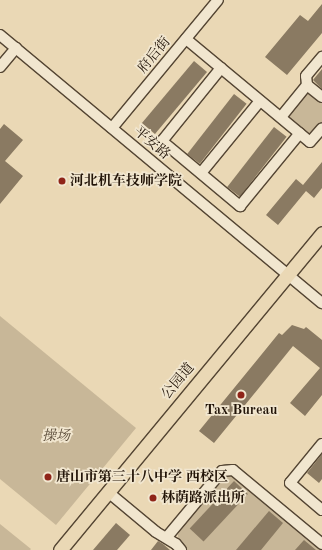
<!DOCTYPE html>
<meta charset="utf-8">
<style>
body{margin:0}
#map{position:relative;width:322px;height:550px;overflow:hidden;background:#ead8b5;font-family:"Old Standard TT","Noto Serif SC",serif}
div>[style]{position:absolute}
[style*='--x']{left:calc(var(--x)*1px);top:calc(var(--y)*1px);width:calc(var(--w)*1px);rotate:calc(var(--a)*1deg)}
.green>*{inset:0;background:#c8b798}
.building>*{inset:0;background:#8a7a62;transform-origin:0 0}
.roads{filter:drop-shadow(1px 0 #544533) drop-shadow(-1px 0 #544533) drop-shadow(0 1px #544533) drop-shadow(0 -1px #544533)}
.minor>*{height:10px;margin:-5px;padding:0 5px;transform-origin:5px;border-radius:5px;background:#f1e6cf}
.major>*{height:13px;margin:-6.5px;padding:0 6.5px;transform-origin:6.5px;border-radius:6.5px;background:#ead8b5}
.dots>*{width:11px;height:11px;translate:-50% -50%;box-sizing:border-box;border:2px solid #f1e6cf;border-radius:50%}
span{translate:-50% -50%;white-space:nowrap;text-align:center;line-height:1.15;-webkit-text-stroke:3.5px #f1e6cf;paint-order:stroke}
.street-label{font-size:14px;color:#221408}
.poi-label{font-size:14px;color:#221408;font-weight:700}
.left{translate:0 -50%;text-align:left}
.park-label{font-size:14px;color:#5c4d3a;font-style:italic}
</style>
<div id="map">
<div class="green">
<div style="clip-path:polygon(306px 90px,322px 103px,322px 124px,310px 138px,285px 116px)"></div>
<div style="clip-path:polygon(0 316px,136px 428px,56px 525px,0 479px)"></div>
<div style="clip-path:polygon(231px 476px,321px 550px,186px 550px,187px 548px,178px 541px,178px 534px,221px 479px)"></div>
<div style="clip-path:polygon(0 524px,31px 549px,30px 550px,0 550px)"></div>
</div>
<div class="building">
<div style="clip-path:polygon(322px 4px,322px 33px,287px 75px,265px 57px,300px 15px,308px 21px)"></div>
<div style="left:194px;top:61px;width:17px;height:81px;rotate:40deg"></div>
<div style="clip-path:polygon(322px 69px,322px 89px,313px 80px)"></div>
<div style="left:234px;top:94px;width:16px;height:76px;rotate:38deg"></div>
<div style="clip-path:polygon(4px 124px,23px 140px,5px 161px,23px 176px,0 204px,0 129px)"></div>
<div style="left:274px;top:127px;width:16px;height:76px;rotate:38deg"></div>
<div style="clip-path:polygon(322px 162px,322px 188px,314px 198px,306px 191px,278px 225px,266px 215px,296px 179px,303px 185px)"></div>
<div style="clip-path:polygon(292px 325px,304px 329px,306px 327px,322px 340px,322px 395px,305px 416px,290px 403px,320px 368px,293px 346px,214px 443px,199px 431px,279px 333px,282px 335px)"></div>
<div style="clip-path:polygon(322px 454px,322px 479px,319px 483px,307px 473px)"></div>
<div style="left:234px;top:481px;width:19px;height:65px;rotate:43deg"></div>
<div style="clip-path:polygon(269px 511px,283px 523px,261px 550px,236px 550px)"></div>
<div style="clip-path:polygon(116px 523px,130px 535px,117px 550px,93px 550px)"></div>
<div style="clip-path:polygon(304px 540px,316px 550px,295px 550px)"></div>
<div style="clip-path:polygon(158px 541px,163px 544px,170px 550px,151px 550px)"></div>
</div>
<div class="roads">
<div class="minor">
<div style="--x:0;--y:35;--w:419;--a:39.8"></div>
<div style="--x:186;--y:39;--w:161;--a:39.7"></div>
<div style="--x:310;--y:142;--w:18;--a:-49"></div>
<div style="--x:0;--y:67;--w:25;--a:-50"></div>
<div style="--x:221;--y:68;--w:94;--a:128.9"></div>
<div style="--x:162;--y:141;--w:102;--a:39.8"></div>
<div style="--x:240;--y:206;--w:94;--a:-50.6"></div>
<div style="--x:307;--y:85;--w:19;--a:39"></div>
<div style="--x:281;--y:117;--w:41;--a:-50.9"></div>
<div style="--x:307;--y:85;--w:9;--a:-96"></div>
<div style="--x:306;--y:76;--w:25;--a:-50"></div>
<div style="--x:112;--y:128;--w:166;--a:-50.4"></div>
<div style="--x:201;--y:173;--w:93;--a:-50.7"></div>
<div style="--x:322;--y:444;--w:50;--a:129.4"></div>
<div style="--x:290;--y:483;--w:42;--a:40.2"></div>
<div style="--x:108;--y:492;--w:62;--a:39.8"></div>
<div style="--x:156;--y:532;--w:23;--a:31"></div>
<div style="--x:176;--y:544;--w:8;--a:50"></div>
<div style="--x:167;--y:537;--w:86;--a:-50.2"></div>
<div style="--x:222;--y:471;--w:11;--a:-5"></div>
<div style="--x:233;--y:470;--w:116;--a:39.7"></div>
</div>
<div class="major">
<div style="--x:60;--y:550;--w:411;--a:-50.4"></div>
</div>
</div>
<div class="dots">
<div style="left:62px;top:181px;background:#8f2418"></div>
<div style="left:241px;top:395px;background:#8f2418"></div>
<div style="left:48px;top:477px;background:#8f2418"></div>
<div style="left:153px;top:498px;background:#8f2418"></div>
</div>
<div class="street-label">
<span style="left:154px;top:55px;rotate:-50deg">府后街</span>
<span style="left:152px;top:143px;rotate:40deg">平安路</span>
<span style="left:178px;top:381px;rotate:-50deg">公园道</span>
</div>
<div class="poi-label">
<span class="left" style="left:70px;top:181px">河北机车技师学院</span>
<span style="left:241px;top:410px">Tax Bureau</span>
<span class="left" style="left:56px;top:477px">唐山市第三十八中学 西校区</span>
<span class="left" style="left:161px;top:498px">林荫路派出所</span>
</div>
<div class="park-label">
<span style="left:56px;top:436px">操场</span>
</div>
</div>
